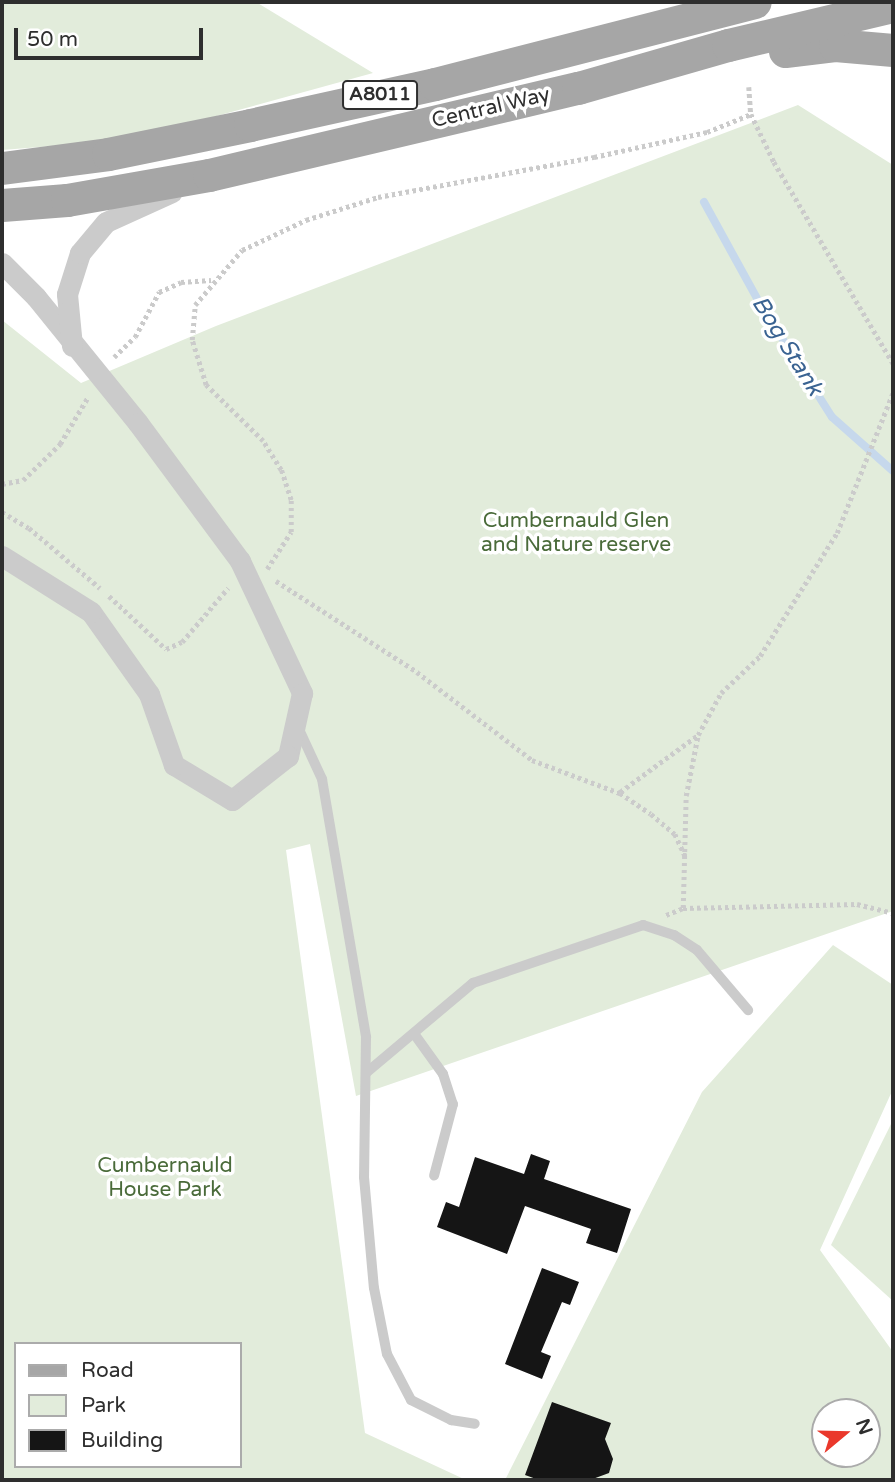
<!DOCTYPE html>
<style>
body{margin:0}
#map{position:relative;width:895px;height:1482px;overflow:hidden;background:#fff;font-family:"Varela Round",sans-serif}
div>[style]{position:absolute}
.green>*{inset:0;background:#e2ecdb}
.stream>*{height:8px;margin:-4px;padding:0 4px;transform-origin:4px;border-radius:4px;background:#c6d8ec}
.building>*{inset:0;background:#151515}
.path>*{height:4.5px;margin-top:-2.25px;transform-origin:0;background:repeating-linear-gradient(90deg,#cbcbcb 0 3.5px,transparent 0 7px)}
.service>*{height:10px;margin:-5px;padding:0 5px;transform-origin:5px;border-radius:5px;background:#cbcbcb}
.minor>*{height:21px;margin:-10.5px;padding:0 10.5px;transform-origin:10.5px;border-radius:10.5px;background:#cbcbcb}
.primary>*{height:33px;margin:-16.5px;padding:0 16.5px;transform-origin:16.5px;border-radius:16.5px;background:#a6a6a6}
span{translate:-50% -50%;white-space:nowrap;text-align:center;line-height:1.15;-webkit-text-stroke:7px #fff;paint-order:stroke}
.shield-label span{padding:2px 5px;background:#fff;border:2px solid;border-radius:5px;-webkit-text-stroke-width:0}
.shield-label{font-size:19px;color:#2e2e2e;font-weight:700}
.street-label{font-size:21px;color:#2e2e2e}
.park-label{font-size:21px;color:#4a6b3a}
.water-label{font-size:23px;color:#3a6392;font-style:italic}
.frame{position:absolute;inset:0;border:4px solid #2e2e2e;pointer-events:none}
.legend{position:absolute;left:14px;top:1342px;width:228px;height:126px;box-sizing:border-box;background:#fff;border:2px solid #ababab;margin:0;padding:9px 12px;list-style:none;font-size:21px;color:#2e2e2e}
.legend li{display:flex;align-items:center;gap:14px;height:35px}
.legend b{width:35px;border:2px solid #ababab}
.north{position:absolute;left:811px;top:1398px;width:70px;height:70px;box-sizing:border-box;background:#fff;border:2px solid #ababab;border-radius:50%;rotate:71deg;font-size:19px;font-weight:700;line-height:28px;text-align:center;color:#2e2e2e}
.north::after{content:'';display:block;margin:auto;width:24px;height:32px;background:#ea382b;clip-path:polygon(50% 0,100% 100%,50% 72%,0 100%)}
.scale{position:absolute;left:14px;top:28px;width:189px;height:32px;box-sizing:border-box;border:4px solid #2e2e2e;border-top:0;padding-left:9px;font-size:21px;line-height:24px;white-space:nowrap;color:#2e2e2e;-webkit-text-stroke:5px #fff;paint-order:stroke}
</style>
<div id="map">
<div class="green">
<i style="clip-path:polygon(2px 2px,256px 2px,373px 73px,129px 140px,2px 150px)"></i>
<i style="clip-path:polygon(evenodd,798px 105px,893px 165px,893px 911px,356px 1096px,310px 844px,286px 850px,365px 1433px,466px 1480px,2px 1480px,2px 320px,81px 383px,216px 326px,798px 105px,16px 1344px,240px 1344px,240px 1466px,16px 1466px,16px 1344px)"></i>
<i style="clip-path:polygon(evenodd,833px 945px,893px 985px,893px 1089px,820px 1250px,893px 1352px,893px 1480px,505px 1480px,702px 1092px,833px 945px,825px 1412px,867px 1412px,867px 1454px,825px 1454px,825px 1412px)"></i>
<i style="clip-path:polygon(893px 1120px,893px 1301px,831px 1245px)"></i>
</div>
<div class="stream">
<i style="left:704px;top:202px;width:114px;rotate:61.2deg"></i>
<i style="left:759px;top:302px;width:136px;rotate:57.6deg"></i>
<i style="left:832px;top:417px;width:81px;rotate:41.5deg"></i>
</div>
<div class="building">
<i style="clip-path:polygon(531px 1154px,550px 1161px,544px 1179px,631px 1209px,617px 1253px,586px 1243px,591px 1229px,525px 1206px,507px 1254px,437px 1227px,446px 1202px,459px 1207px,475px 1157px,524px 1174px)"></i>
<i style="clip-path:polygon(542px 1268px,579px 1282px,570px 1305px,562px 1302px,541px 1352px,551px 1356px,542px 1379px,505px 1364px)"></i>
<i style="clip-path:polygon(552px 1402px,611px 1423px,605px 1439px,613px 1459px,609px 1473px,590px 1480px,539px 1480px,525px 1475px)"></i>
</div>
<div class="path">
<i style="left:749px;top:87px;width:27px;rotate:86deg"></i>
<i style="left:751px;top:114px;width:53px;rotate:64.4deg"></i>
<i style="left:774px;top:162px;width:234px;rotate:59.4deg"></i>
<i style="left:114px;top:357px;width:29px;rotate:-44deg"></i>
<i style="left:135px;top:337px;width:51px;rotate:-61.9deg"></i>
<i style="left:159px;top:292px;width:24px;rotate:-24deg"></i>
<i style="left:181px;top:282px;width:30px;rotate:-4deg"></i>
<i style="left:2px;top:484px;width:21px;rotate:-11deg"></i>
<i style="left:23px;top:480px;width:52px;rotate:-44.2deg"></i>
<i style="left:60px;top:444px;width:55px;rotate:-59.2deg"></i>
<i style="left:2px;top:512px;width:31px;rotate:31deg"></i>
<i style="left:29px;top:528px;width:93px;rotate:40.2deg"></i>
<i style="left:267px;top:569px;width:44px;rotate:-57deg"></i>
<i style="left:291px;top:532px;width:32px;rotate:-90deg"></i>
<i style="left:291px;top:500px;width:32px;rotate:-108deg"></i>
<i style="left:281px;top:470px;width:34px;rotate:-122deg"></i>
<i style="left:263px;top:441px;width:80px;rotate:-135.5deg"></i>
<i style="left:206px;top:385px;width:47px;rotate:-107.3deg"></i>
<i style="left:192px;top:340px;width:35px;rotate:-85deg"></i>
<i style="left:195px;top:305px;width:72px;rotate:-49.5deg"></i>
<i style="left:242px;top:250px;width:71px;rotate:-25.1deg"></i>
<i style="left:306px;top:220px;width:76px;rotate:-17.7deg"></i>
<i style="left:378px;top:197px;width:220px;rotate:-10.5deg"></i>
<i style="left:594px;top:157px;width:116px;rotate:-12.5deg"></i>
<i style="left:707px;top:132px;width:48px;rotate:-22.2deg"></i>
<i style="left:276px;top:581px;width:168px;rotate:32.8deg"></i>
<i style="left:417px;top:672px;width:145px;rotate:37.4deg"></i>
<i style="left:532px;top:760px;width:94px;rotate:20.6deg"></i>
<i style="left:620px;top:793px;width:37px;rotate:34deg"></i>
<i style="left:651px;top:814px;width:31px;rotate:40deg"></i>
<i style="left:675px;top:834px;width:26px;rotate:65deg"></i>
<i style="left:109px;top:596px;width:78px;rotate:42.9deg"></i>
<i style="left:166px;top:649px;width:17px;rotate:-24deg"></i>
<i style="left:182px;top:642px;width:71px;rotate:-49.6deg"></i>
<i style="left:620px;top:792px;width:97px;rotate:-36.2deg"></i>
<i style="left:683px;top:908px;width:112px;rotate:-88.5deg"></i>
<i style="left:686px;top:796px;width:62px;rotate:-78.9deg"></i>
<i style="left:698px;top:735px;width:48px;rotate:-61.3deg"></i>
<i style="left:721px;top:693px;width:54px;rotate:-43.5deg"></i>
<i style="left:760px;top:656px;width:145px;rotate:-58deg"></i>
<i style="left:837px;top:533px;width:152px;rotate:-68.3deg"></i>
<i style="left:666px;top:915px;width:18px;rotate:-22deg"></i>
<i style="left:683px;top:908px;width:174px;rotate:-1.3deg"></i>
<i style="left:857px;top:904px;width:37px;rotate:14deg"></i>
</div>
<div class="service">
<i style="left:297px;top:725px;width:60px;rotate:65.2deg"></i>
<i style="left:322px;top:779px;width:262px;rotate:80.3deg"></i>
<i style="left:366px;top:1037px;width:140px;rotate:90.8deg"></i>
<i style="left:364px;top:1177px;width:111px;rotate:84.9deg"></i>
<i style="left:374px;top:1288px;width:67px;rotate:78.9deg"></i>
<i style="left:387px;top:1354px;width:52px;rotate:62.4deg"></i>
<i style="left:411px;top:1400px;width:45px;rotate:26.6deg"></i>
<i style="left:451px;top:1420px;width:24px;rotate:9deg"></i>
<i style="left:415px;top:1035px;width:48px;rotate:54.3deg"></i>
<i style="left:443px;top:1074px;width:32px;rotate:72deg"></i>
<i style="left:453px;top:1104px;width:74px;rotate:104.8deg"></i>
<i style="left:366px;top:1073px;width:140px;rotate:-40.1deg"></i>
<i style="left:473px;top:983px;width:180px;rotate:-18.8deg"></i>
<i style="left:643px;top:925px;width:33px;rotate:18deg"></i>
<i style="left:674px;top:935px;width:27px;rotate:33deg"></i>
<i style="left:697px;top:950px;width:79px;rotate:49.6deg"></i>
</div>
<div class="minor">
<i style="left:2px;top:263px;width:48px;rotate:45deg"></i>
<i style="left:36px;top:297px;width:162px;rotate:51deg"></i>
<i style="left:138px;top:423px;width:172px;rotate:53.5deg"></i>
<i style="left:240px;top:561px;width:146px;rotate:64.8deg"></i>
<i style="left:302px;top:693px;width:65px;rotate:102.5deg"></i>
<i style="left:288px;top:756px;width:71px;rotate:141.8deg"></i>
<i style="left:232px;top:800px;width:68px;rotate:-148.9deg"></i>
<i style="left:174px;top:765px;width:75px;rotate:-109.4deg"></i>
<i style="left:149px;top:694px;width:100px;rotate:-125.3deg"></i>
<i style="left:91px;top:612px;width:105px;rotate:-147.8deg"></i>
<i style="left:72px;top:346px;width:52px;rotate:-95.5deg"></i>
<i style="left:67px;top:294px;width:43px;rotate:-72.4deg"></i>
<i style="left:80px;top:253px;width:40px;rotate:-50deg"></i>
<i style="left:106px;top:222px;width:72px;rotate:-24.4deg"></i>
</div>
<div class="primary">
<i style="left:785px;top:51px;width:50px;rotate:-6.8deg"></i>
<i style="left:835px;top:45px;width:58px;rotate:4.9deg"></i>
<i style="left:2px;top:168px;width:107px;rotate:-7.5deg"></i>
<i style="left:108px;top:154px;width:145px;rotate:-11.5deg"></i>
<i style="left:250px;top:125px;width:189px;rotate:-12.5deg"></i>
<i style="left:435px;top:84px;width:330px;rotate:-14.4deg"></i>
<i style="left:2px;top:205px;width:65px;rotate:-4.4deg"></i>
<i style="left:67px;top:200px;width:144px;rotate:-10deg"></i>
<i style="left:209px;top:175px;width:379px;rotate:-13.3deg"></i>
<i style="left:578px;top:88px;width:156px;rotate:-16deg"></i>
<i style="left:728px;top:45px;width:170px;rotate:-13.3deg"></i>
</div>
<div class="shield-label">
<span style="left:380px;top:95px">A8011</span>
</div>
<div class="street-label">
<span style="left:491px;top:108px;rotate:-13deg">Central Way</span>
</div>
<div class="park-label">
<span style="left:576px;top:533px">Cumbernauld Glen<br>and Nature reserve</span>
<span style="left:165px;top:1178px">Cumbernauld<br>House Park</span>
</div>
<div class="water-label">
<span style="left:787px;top:346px;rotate:58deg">Bog Stank</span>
</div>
<div class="frame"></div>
<ul class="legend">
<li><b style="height:9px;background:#a6a6a6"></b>Road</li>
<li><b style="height:19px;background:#e2ecdb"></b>Park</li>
<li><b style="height:19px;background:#151515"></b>Building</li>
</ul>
<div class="north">N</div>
<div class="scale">50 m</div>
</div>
